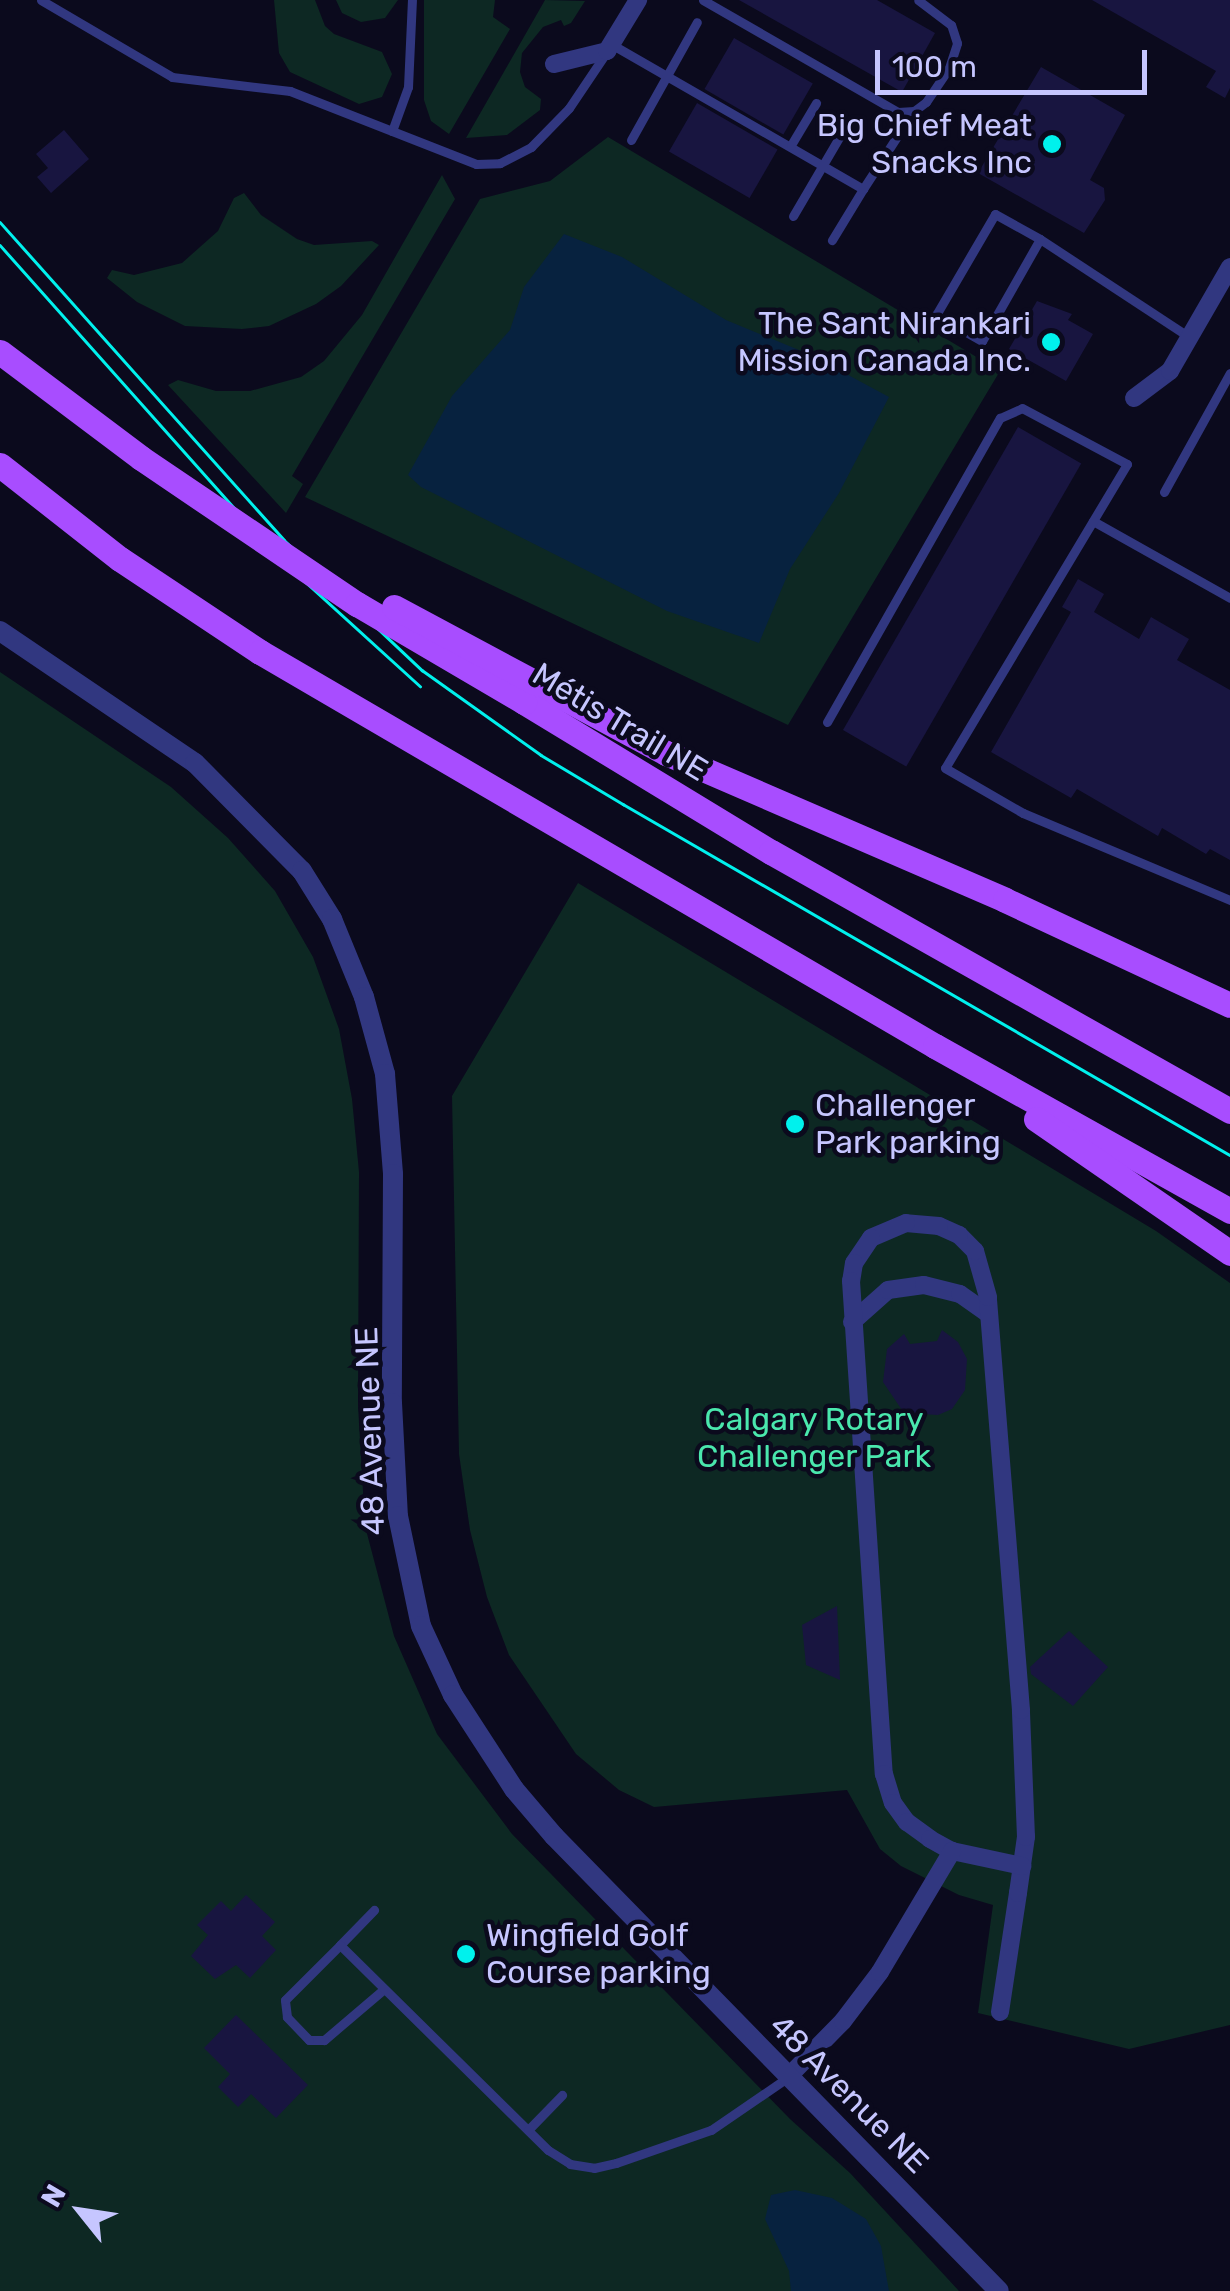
<!DOCTYPE html>
<meta charset="utf-8">
<style>
body{margin:0}
#map{position:relative;width:1230px;height:2291px;overflow:hidden;background:#0b0a1d;font-family:Rubik,sans-serif}
div>[style]{position:absolute}
.green>*{inset:0;background:#0d2823}
.water>*{inset:0;background:#07223f}
.building>*{inset:0;background:#181540;transform-origin:0 0}
.service>*{height:9px;margin:-4.5px;padding:0 4.5px;transform-origin:4.5px;border-radius:4.5px;background:#313780}
.minor>*{height:18px;margin:-9px;padding:0 9px;transform-origin:9px;border-radius:9px;background:#313780}
.tertiary>*{height:20px;margin:-10px;padding:0 10px;transform-origin:10px;border-radius:10px;background:#313780}
.primary>*{height:25px;margin:-12.5px;padding:0 12.5px;transform-origin:12.5px;border-radius:12.5px;background:#a84dff}
.tram>*{height:2.5px;margin:-1.25px;padding:0 1.25px;transform-origin:1.25px;border-radius:1.25px;background:#00f1ed}
.primary-bridge>*{height:25px;margin:-12.5px;padding:0 12.5px;transform-origin:12.5px;border-radius:12.5px;background:#a84dff}
.dots>*{width:28px;height:28px;translate:-50% -50%;box-sizing:border-box;border:5px solid #0b0a1d;border-radius:50%}
span{translate:-50% -50%;white-space:nowrap;text-align:center;line-height:1.15;-webkit-text-stroke:9px #0b0a1d;paint-order:stroke}
.poi-label{font-size:32px;color:#c6c6ff}
.right{translate:-100% -50%;text-align:right}
.left{translate:0 -50%;text-align:left}
.street-label{font-size:32px;color:#c6c6ff}
.park-label{font-size:32px;color:#4ae7ad}
.north{position:absolute;left:30px;top:2161px;width:100px;height:100px;-webkit-text-stroke:8px #0b0a1d;paint-order:stroke;rotate:300deg;font-size:28px;font-weight:700;line-height:40px;text-align:center;color:#c6c6ff}
.north::after{content:'';display:block;margin:auto;width:35px;height:45px;background:#c6c6ff;clip-path:polygon(50% 0,100% 100%,50% 72%,0 100%)}
.scale{position:absolute;left:875px;top:50px;width:272px;height:45px;box-sizing:border-box;border:5px solid #c6c6ff;border-top:0;padding-left:12px;font-size:30px;line-height:35px;white-space:nowrap;color:#c6c6ff;-webkit-text-stroke:8px #0b0a1d;paint-order:stroke}
</style>
<div id="map">
<div class="green">
<i style="clip-path:polygon(274px 0,315px 0,325px 26px,334px 34px,382px 52px,392px 74px,382px 97px,359px 104px,290px 72px,279px 53px)"></i>
<i style="clip-path:polygon(336px 0,398px 0,385px 18px,361px 22px,342px 13px)"></i>
<i style="clip-path:polygon(424px 0,495px 0,493px 17px,510px 29px,449px 134px,431px 121px,424px 100px)"></i>
<i style="clip-path:polygon(545px 0,585px 1px,571px 23px,564px 26px,561px 20px,543px 27px,522px 53px,520px 72px,525px 87px,541px 99px,540px 110px,507px 135px,466px 138px)"></i>
<i style="clip-path:polygon(608px 137px,1000px 371px,788px 725px,305px 497px,480px 199px,550px 181px)"></i>
<i style="clip-path:polygon(442px 175px,455px 199px,292px 476px,303px 484px,286px 513px,168px 385px,178px 380px,216px 391px,250px 391px,301px 377px,324px 361px,362px 315px)"></i>
<i style="clip-path:polygon(244px 193px,261px 215px,297px 239px,314px 245px,372px 241px,379px 245px,341px 286px,316px 304px,269px 326px,242px 329px,185px 326px,137px 302px,107px 278px,112px 270px,134px 275px,182px 263px,218px 231px,234px 198px)"></i>
<i style="clip-path:polygon(0 672px,171px 787px,228px 838px,275px 891px,313px 957px,339px 1029px,352px 1099px,359px 1172px,358px 1405px,365px 1526px,394px 1636px,437px 1734px,512px 1834px,790px 2119px,850px 2173px,959px 2291px,0 2291px)"></i>
<i style="clip-path:polygon(578px 883px,1156px 1231px,1230px 1283px,1230px 2025px,1129px 2049px,978px 2013px,993px 1905px,959px 1895px,901px 1866px,880px 1849px,847px 1790px,654px 1807px,619px 1790px,576px 1754px,509px 1655px,487px 1597px,470px 1530px,459px 1454px,452px 1096px)"></i>
</div>
<div class="water">
<i style="clip-path:polygon(564px 234px,622px 257px,726px 320px,811px 355px,889px 397px,839px 493px,790px 569px,759px 643px,667px 611px,421px 487px,408px 475px,452px 396px,510px 330px,524px 287px)"></i>
<i style="clip-path:polygon(795px 2190px,832px 2198px,866px 2219px,881px 2246px,889px 2291px,791px 2291px,789px 2271px,765px 2219px,771px 2195px)"></i>
</div>
<div class="building">
<i style="clip-path:polygon(739px 0,877px 0,935px 33px,902px 92px)"></i>
<i style="clip-path:polygon(1092px 0,1230px 0,1230px 88px,1225px 98px,1206px 87px,1216px 71px)"></i>
<i style="left:734px;top:38px;width:91px;height:59px;rotate:30deg"></i>
<i style="clip-path:polygon(1041px 67px,1125px 115px,1090px 180px,1104px 188px,1105px 200px,1084px 233px,978px 173px)"></i>
<i style="left:697px;top:103px;width:93px;height:56px;rotate:30deg"></i>
<i style="clip-path:polygon(64px 130px,89px 159px,51px 193px,37px 177px,48px 168px,36px 154px)"></i>
<i style="clip-path:polygon(1037px 301px,1072px 314px,1068px 320px,1093px 334px,1066px 381px,1009px 349px)"></i>
<i style="left:1018px;top:427px;width:73px;height:350px;rotate:30deg"></i>
<i style="clip-path:polygon(1078px 579px,1104px 594px,1094px 612px,1139px 639px,1151px 617px,1189px 639px,1177px 660px,1230px 690px,1230px 860px,1210px 849px,1206px 854px,1162px 828px,1158px 836px,1077px 789px,1071px 798px,991px 752px,1071px 612px,1062px 607px)"></i>
<i style="clip-path:polygon(942px 1330px,958px 1342px,967px 1359px,965px 1390px,952px 1409px,938px 1415px,904px 1413px,883px 1382px,887px 1349px,904px 1334px,910px 1344px,937px 1341px)"></i>
<i style="clip-path:polygon(837px 1606px,840px 1680px,806px 1665px,802px 1625px)"></i>
<i style="clip-path:polygon(1069px 1631px,1108px 1667px,1073px 1706px,1031px 1674px,1030px 1667px)"></i>
<i style="clip-path:polygon(246px 1895px,275px 1922px,262px 1936px,276px 1950px,250px 1978px,236px 1965px,215px 1979px,191px 1956px,208px 1935px,197px 1925px,221px 1901px,231px 1911px)"></i>
<i style="clip-path:polygon(236px 2015px,308px 2085px,276px 2118px,251px 2094px,238px 2107px,218px 2087px,230px 2074px,204px 2048px)"></i>
</div>
<div class="service">
<i style="left:41px;top:0;width:152px;rotate:30.4deg"></i>
<i style="left:172px;top:77px;width:119px;rotate:6.8deg"></i>
<i style="left:290px;top:91px;width:200px;rotate:21.4deg"></i>
<i style="left:476px;top:164px;width:24px;rotate:-2deg"></i>
<i style="left:500px;top:163px;width:35px;rotate:-27deg"></i>
<i style="left:531px;top:147px;width:54px;rotate:-45.7deg"></i>
<i style="left:569px;top:108px;width:66px;rotate:-56.1deg"></i>
<i style="left:703px;top:0;width:225px;rotate:29.9deg"></i>
<i style="left:898px;top:112px;width:16px;rotate:-4deg"></i>
<i style="left:914px;top:111px;width:15px;rotate:-37deg"></i>
<i style="left:926px;top:102px;width:41px;rotate:-55.9deg"></i>
<i style="left:949px;top:68px;width:26px;rotate:-72deg"></i>
<i style="left:957px;top:43px;width:19px;rotate:-108deg"></i>
<i style="left:951px;top:25px;width:41px;rotate:-142.9deg"></i>
<i style="left:611px;top:44px;width:291px;rotate:29.9deg"></i>
<i style="left:863px;top:189px;width:60px;rotate:121.3deg"></i>
<i style="left:392px;top:131px;width:47px;rotate:-70deg"></i>
<i style="left:408px;top:87px;width:87px;rotate:-87.4deg"></i>
<i style="left:631px;top:140px;width:135px;rotate:-60.8deg"></i>
<i style="left:791px;top:145px;width:49px;rotate:-59.2deg"></i>
<i style="left:863px;top:189px;width:61px;rotate:-57.1deg"></i>
<i style="left:793px;top:216px;width:93px;rotate:-59.6deg"></i>
<i style="left:1040px;top:239px;width:117px;rotate:119.6deg"></i>
<i style="left:982px;top:341px;width:53px;rotate:-150.5deg"></i>
<i style="left:936px;top:315px;width:117px;rotate:-59.7deg"></i>
<i style="left:995px;top:214px;width:51px;rotate:29.1deg"></i>
<i style="left:1040px;top:239px;width:178px;rotate:33.3deg"></i>
<i style="left:1164px;top:492px;width:136px;rotate:-61deg"></i>
<i style="left:1093px;top:521px;width:157px;rotate:29.3deg"></i>
<i style="left:827px;top:722px;width:350px;rotate:-60.4deg"></i>
<i style="left:1000px;top:418px;width:24px;rotate:-24deg"></i>
<i style="left:1022px;top:408px;width:119px;rotate:28.1deg"></i>
<i style="left:1127px;top:464px;width:354px;rotate:120.9deg"></i>
<i style="left:945px;top:768px;width:90px;rotate:30deg"></i>
<i style="left:1023px;top:813px;width:225px;rotate:22.8deg"></i>
<i style="left:340px;top:1945px;width:49px;rotate:-45.8deg"></i>
<i style="left:384px;top:1989px;width:79px;rotate:139.6deg"></i>
<i style="left:324px;top:2040px;width:15px;rotate:180deg"></i>
<i style="left:309px;top:2040px;width:32px;rotate:-134deg"></i>
<i style="left:287px;top:2017px;width:17px;rotate:-97deg"></i>
<i style="left:285px;top:2000px;width:78px;rotate:-45deg"></i>
<i style="left:340px;top:1945px;width:292px;rotate:44.6deg"></i>
<i style="left:548px;top:2150px;width:26px;rotate:32deg"></i>
<i style="left:570px;top:2164px;width:24px;rotate:9deg"></i>
<i style="left:594px;top:2168px;width:23px;rotate:-13deg"></i>
<i style="left:616px;top:2163px;width:101px;rotate:-19.2deg"></i>
<i style="left:711px;top:2130px;width:92px;rotate:-34.4deg"></i>
<i style="left:528px;top:2130px;width:49px;rotate:-45.8deg"></i>
</div>
<div class="minor">
<i style="left:554px;top:64px;width:55px;rotate:-13.8deg"></i>
<i style="left:607px;top:51px;width:60px;rotate:-58.7deg"></i>
<i style="left:1134px;top:398px;width:45px;rotate:-36.9deg"></i>
<i style="left:1170px;top:371px;width:120px;rotate:-60deg"></i>
<i style="left:852px;top:1322px;width:48px;rotate:-41.6deg"></i>
<i style="left:888px;top:1290px;width:36px;rotate:-8deg"></i>
<i style="left:924px;top:1285px;width:37px;rotate:14deg"></i>
<i style="left:960px;top:1294px;width:35px;rotate:35deg"></i>
<i style="left:1000px;top:2012px;width:120px;rotate:-81.4deg"></i>
<i style="left:1018px;top:1893px;width:57px;rotate:-81.9deg"></i>
<i style="left:1026px;top:1837px;width:127px;rotate:-92.3deg"></i>
<i style="left:1021px;top:1710px;width:414px;rotate:-94.6deg"></i>
<i style="left:988px;top:1297px;width:48px;rotate:-105.8deg"></i>
<i style="left:975px;top:1251px;width:23px;rotate:-135deg"></i>
<i style="left:959px;top:1235px;width:22px;rotate:-156deg"></i>
<i style="left:939px;top:1226px;width:33px;rotate:-175deg"></i>
<i style="left:906px;top:1223px;width:38px;rotate:157deg"></i>
<i style="left:871px;top:1238px;width:30px;rotate:124deg"></i>
<i style="left:854px;top:1263px;width:18px;rotate:99deg"></i>
<i style="left:851px;top:1281px;width:494px;rotate:86.2deg"></i>
<i style="left:884px;top:1774px;width:30px;rotate:73deg"></i>
<i style="left:893px;top:1803px;width:24px;rotate:54deg"></i>
<i style="left:907px;top:1822px;width:29px;rotate:36deg"></i>
<i style="left:930px;top:1839px;width:25px;rotate:29deg"></i>
<i style="left:952px;top:1851px;width:72px;rotate:12.1deg"></i>
<i style="left:789px;top:2076px;width:77px;rotate:-45.5deg"></i>
<i style="left:843px;top:2021px;width:61px;rotate:-52.9deg"></i>
<i style="left:880px;top:1972px;width:141px;rotate:-59.2deg"></i>
</div>
<div class="tertiary">
<i style="left:0;top:631px;width:235px;rotate:34.1deg"></i>
<i style="left:195px;top:763px;width:152px;rotate:45.3deg"></i>
<i style="left:302px;top:871px;width:57px;rotate:58deg"></i>
<i style="left:332px;top:919px;width:84px;rotate:67.7deg"></i>
<i style="left:364px;top:997px;width:80px;rotate:74.7deg"></i>
<i style="left:385px;top:1074px;width:100px;rotate:85.4deg"></i>
<i style="left:393px;top:1174px;width:229px;rotate:90.3deg"></i>
<i style="left:392px;top:1403px;width:113px;rotate:87deg"></i>
<i style="left:398px;top:1516px;width:112px;rotate:78.2deg"></i>
<i style="left:421px;top:1626px;width:76px;rotate:65.1deg"></i>
<i style="left:453px;top:1695px;width:112px;rotate:57deg"></i>
<i style="left:514px;top:1789px;width:62px;rotate:49.6deg"></i>
<i style="left:554px;top:1836px;width:636px;rotate:45.64deg"></i>
</div>
<div class="primary">
<i style="left:0;top:352px;width:176px;rotate:36.9deg"></i>
<i style="left:0;top:465px;width:152px;rotate:38.1deg"></i>
<i style="left:120px;top:559px;width:168px;rotate:33.6deg"></i>
<i style="left:260px;top:652px;width:782px;rotate:30.27deg"></i>
<i style="left:935px;top:1046px;width:338px;rotate:29.2deg"></i>
<i style="left:536px;top:683px;width:148px;rotate:28.3deg"></i>
<i style="left:666px;top:753px;width:369px;rotate:23.4deg"></i>
<i style="left:1005px;top:900px;width:248px;rotate:25deg"></i>
<i style="left:524px;top:702px;width:289px;rotate:31.3deg"></i>
<i style="left:771px;top:852px;width:527px;rotate:29.43deg"></i>
<i style="left:1036px;top:1119px;width:236px;rotate:34.6deg"></i>
</div>
<div class="tram">
<i style="left:0;top:222px;width:426px;rotate:48.2deg"></i>
<i style="left:284px;top:540px;width:190px;rotate:43.3deg"></i>
<i style="left:422px;top:670px;width:146px;rotate:35.5deg"></i>
<i style="left:541px;top:755px;width:96px;rotate:30.9deg"></i>
<i style="left:623px;top:804px;width:701px;rotate:30.04deg"></i>
<i style="left:0;top:245px;width:415px;rotate:48.3deg"></i>
<i style="left:276px;top:555px;width:195px;rotate:42.3deg"></i>
</div>
<div class="primary-bridge">
<i style="left:141px;top:458px;width:261px;rotate:34.1deg"></i>
<i style="left:357px;top:604px;width:194px;rotate:30.4deg"></i>
<i style="left:394px;top:607px;width:161px;rotate:28.2deg"></i>
</div>
<div class="dots">
<i style="left:1052px;top:144px;background:#00f1ed"></i>
<i style="left:1051px;top:342px;background:#00f1ed"></i>
<i style="left:795px;top:1124px;background:#00f1ed"></i>
<i style="left:466px;top:1954px;background:#00f1ed"></i>
</div>
<div class="poi-label">
<span class="right" style="left:1032px;top:144px">Big Chief Meat<br>Snacks Inc</span>
<span class="right" style="left:1031px;top:342px">The Sant Nirankari<br>Mission Canada Inc.</span>
<span class="left" style="left:815px;top:1124px">Challenger<br>Park parking</span>
<span class="left" style="left:486px;top:1954px">Wingfield Golf<br>Course parking</span>
</div>
<div class="street-label">
<span style="left:620px;top:722px;rotate:31deg">Métis Trail NE</span>
<span style="left:370px;top:1431px;rotate:-92deg">48 Avenue NE</span>
<span style="left:849px;top:2094px;rotate:45deg">48 Avenue NE</span>
</div>
<div class="park-label">
<span style="left:814px;top:1438px">Calgary Rotary<br>Challenger Park</span>
</div>
<div class="north">N</div>
<div class="scale">100 m</div>
</div>
